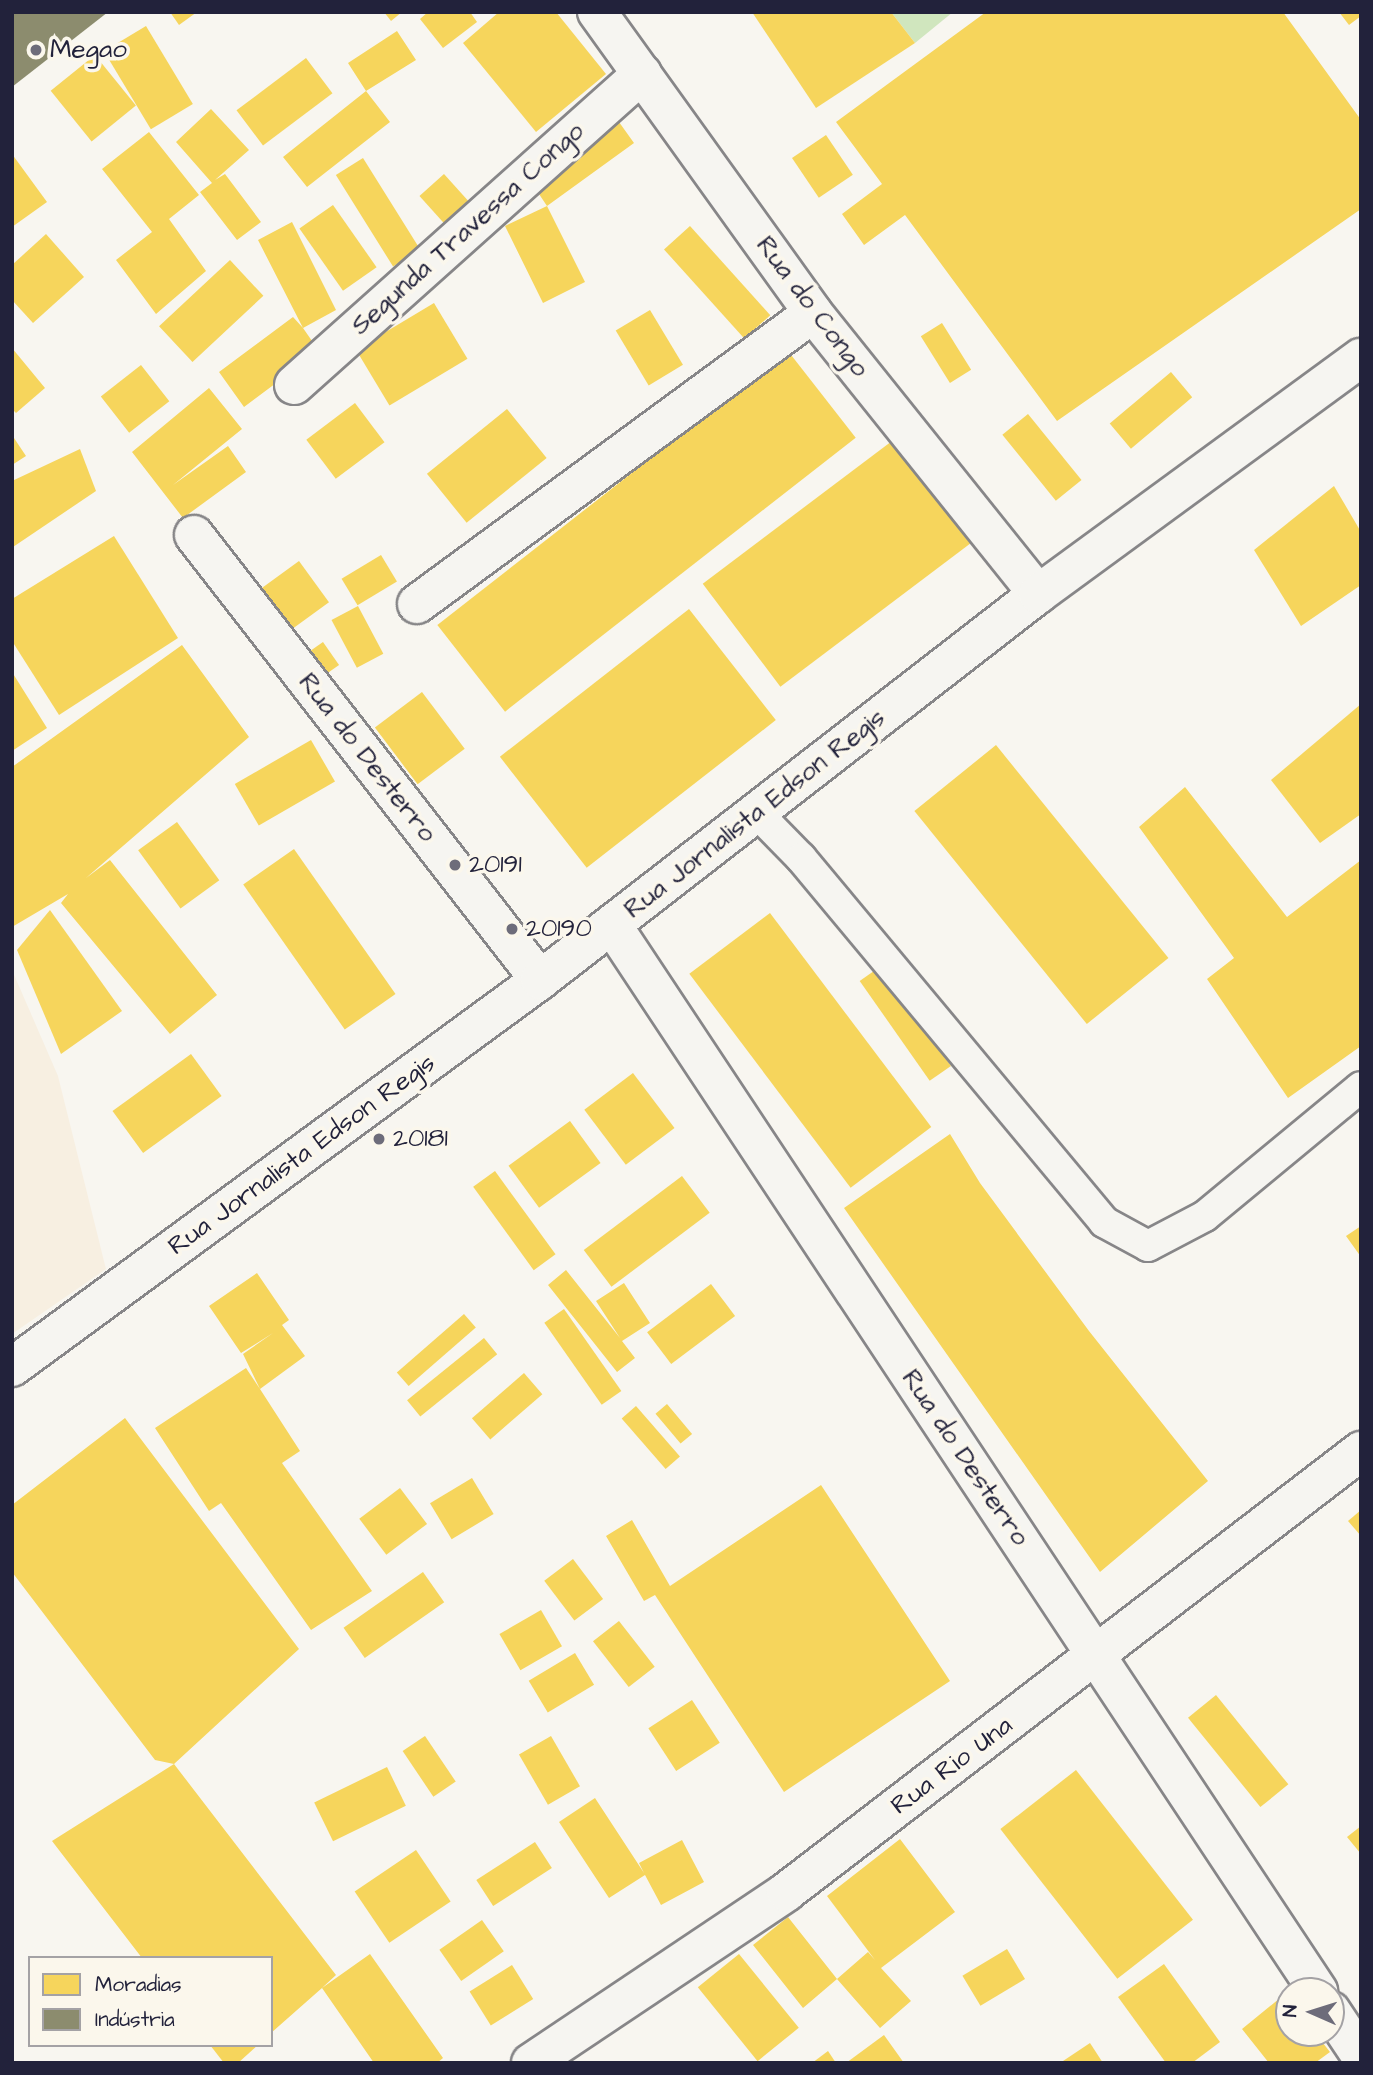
<!DOCTYPE html>
<meta charset="utf-8">
<style>
body{margin:0}
#map{position:relative;width:1373px;height:2075px;overflow:hidden;background:#f8f6f0;font-family:"Architects Daughter",sans-serif}
div>[style]{position:absolute}
.built>*{inset:0;background:#f7efe1}
.green>*{inset:0;background:#d0e6be}
.homes>*{inset:0;background:#f6d55c;transform-origin:0 0}
.industry>*{inset:0;background:#8c8c6e}
.roads{filter:drop-shadow(2px 0 #878688) drop-shadow(-2px 0 #878688) drop-shadow(0 2px #878688) drop-shadow(0 -2px #878688)}
.service>*{height:30px;margin:-15px;padding:0 15px;transform-origin:15px;border-radius:15px;background:#f6f5f1}
.minor>*{height:38px;margin:-19px;padding:0 19px;transform-origin:19px;border-radius:19px;background:#f6f5f1}
.dots>*{width:19px;height:19px;translate:-50% -50%;box-sizing:border-box;border:4px solid #fbf7ec;border-radius:50%}
span{translate:-50% -50%;white-space:nowrap;text-align:center;line-height:1.15;-webkit-text-stroke:7px #fbf7ec;paint-order:stroke}
.poi-label{font-size:26px;color:#22223b}
.left{translate:0 -50%;text-align:left}
.street-label{font-size:26px;color:#22223b}
.frame{position:absolute;inset:0;border:14px solid #22223b;pointer-events:none}
.legend{position:absolute;left:28px;top:1956px;width:245px;height:91px;box-sizing:border-box;background:#fbf7ec;border:2px solid #a4a2a5;margin:0;padding:9px 12px;list-style:none;font-size:21px;color:#22223b}
.legend li{display:flex;align-items:center;gap:14px;height:35px}
.legend b{width:35px;border:2px solid #a4a2a5}
.north{position:absolute;left:1275px;top:1977px;width:70px;height:70px;box-sizing:border-box;background:#fbf7ec;border:2px solid #a4a2a5;border-radius:50%;rotate:273deg;font-size:19px;font-weight:700;line-height:28px;text-align:center;color:#22223b}
.north::after{content:'';display:block;margin:auto;width:24px;height:32px;background:#6d6c7a;clip-path:polygon(50% 0,100% 100%,50% 72%,0 100%)}
</style>
<div id="map">
<div class="built">
<i style="clip-path:polygon(12px 970px,58px 1076px,106px 1269px,12px 1334px)"></i>
</div>
<div class="green">
<i style="clip-path:polygon(891px 12px,953px 12px,915px 43px)"></i>
</div>
<div class="homes">
<i style="clip-path:polygon(170px 12px,197px 12px,179px 25px)"></i>
<i style="clip-path:polygon(384px 12px,402px 12px,391px 21px)"></i>
<i style="clip-path:polygon(428px 12px,470px 12px,477px 22px,443px 48px,420px 19px)"></i>
<i style="clip-path:polygon(499px 12px,556px 12px,606px 74px,536px 132px,463px 43px)"></i>
<i style="clip-path:polygon(752px 12px,891px 12px,915px 43px,816px 108px)"></i>
<i style="clip-path:polygon(986px 12px,1283px 12px,1361px 120px,1361px 209px,1057px 421px,905px 215px,864px 245px,842px 214px,882px 184px,836px 122px)"></i>
<i style="clip-path:polygon(1339px 12px,1361px 12px,1361px 16px,1349px 25px)"></i>
<i style="left:146px;top:26px;width:91px;height:49px;rotate:59deg"></i>
<i style="clip-path:polygon(397px 31px,416px 60px,366px 91px,390px 122px,307px 187px,283px 157px,366px 91px,348px 63px)"></i>
<i style="left:95px;top:55px;width:65px;height:57px;rotate:51deg"></i>
<i style="left:306px;top:58px;width:44px;height:87px;rotate:53deg"></i>
<i style="clip-path:polygon(211px 109px,249px 150px,215px 180px,225px 174px,261px 222px,237px 240px,200px 192px,212px 183px,176px 142px)"></i>
<i style="clip-path:polygon(619px 122px,634px 143px,547px 206px,585px 282px,543px 303px,505px 226px,547px 206px,533px 185px)"></i>
<i style="clip-path:polygon(149px 132px,199px 195px,169px 219px,206px 271px,156px 314px,116px 260px,152px 232px,102px 169px)"></i>
<i style="left:826px;top:135px;width:48px;height:41px;rotate:56deg"></i>
<i style="clip-path:polygon(12px 154px,47px 202px,12px 227px)"></i>
<i style="left:363px;top:158px;width:108px;height:32px;rotate:58deg"></i>
<i style="left:444px;top:174px;width:36px;height:33px;rotate:48deg"></i>
<i style="left:333px;top:205px;width:76px;height:41px;rotate:55deg"></i>
<i style="clip-path:polygon(292px 222px,336px 310px,303px 328px,319px 351px,244px 407px,219px 372px,293px 317px,303px 328px,258px 240px)"></i>
<i style="left:690px;top:226px;width:120px;height:35px;rotate:48deg"></i>
<i style="clip-path:polygon(46px 234px,84px 277px,33px 323px,12px 300px,12px 265px)"></i>
<i style="left:230px;top:260px;width:49px;height:97px;rotate:47deg"></i>
<i style="left:434px;top:303px;width:65px;height:91px;rotate:59deg"></i>
<i style="left:650px;top:310px;width:64px;height:40px;rotate:59deg"></i>
<i style="left:942px;top:323px;width:55px;height:25px;rotate:58deg"></i>
<i style="clip-path:polygon(12px 348px,45px 388px,16px 413px,12px 409px)"></i>
<i style="left:788px;top:351px;width:110px;height:445px;rotate:52deg"></i>
<i style="left:141px;top:365px;width:46px;height:51px;rotate:52deg"></i>
<i style="left:1171px;top:372px;width:33px;height:80px;rotate:50deg"></i>
<i style="clip-path:polygon(209px 388px,242px 429px,173px 485px,228px 446px,246px 472px,183px 518px,132px 452px)"></i>
<i style="left:355px;top:403px;width:49px;height:61px;rotate:53deg"></i>
<i style="left:507px;top:409px;width:63px;height:103px;rotate:51deg"></i>
<i style="left:1028px;top:414px;width:85px;height:33px;rotate:51deg"></i>
<i style="clip-path:polygon(12px 435px,26px 456px,12px 465px)"></i>
<i style="left:896px;top:438px;width:129px;height:242px;rotate:53deg"></i>
<i style="clip-path:polygon(80px 449px,96px 491px,13px 547px,12px 481px)"></i>
<i style="clip-path:polygon(1334px 486px,1361px 532px,1361px 585px,1301px 626px,1254px 550px)"></i>
<i style="clip-path:polygon(114px 536px,178px 638px,59px 715px,12px 641px,12px 599px)"></i>
<i style="left:381px;top:555px;width:31px;height:46px;rotate:59deg"></i>
<i style="left:299px;top:561px;width:51px;height:54px;rotate:54deg"></i>
<i style="left:358px;top:606px;width:54px;height:30px;rotate:62deg"></i>
<i style="left:689px;top:609px;width:141px;height:240px;rotate:52deg"></i>
<i style="left:323px;top:642px;width:28px;height:24px;rotate:55deg"></i>
<i style="clip-path:polygon(182px 645px,249px 737px,86px 878px,110px 860px,217px 995px,170px 1034px,61px 903px,68px 894px,12px 927px,12px 767px)"></i>
<i style="clip-path:polygon(12px 672px,47px 728px,12px 751px)"></i>
<i style="left:422px;top:692px;width:71px;height:59px;rotate:53deg"></i>
<i style="clip-path:polygon(1361px 704px,1361px 814px,1320px 843px,1271px 780px)"></i>
<i style="left:311px;top:740px;width:48px;height:88px;rotate:60deg"></i>
<i style="left:996px;top:745px;width:274px;height:105px;rotate:51deg"></i>
<i style="clip-path:polygon(1185px 787px,1287px 917px,1361px 860px,1361px 1046px,1288px 1098px,1207px 979px,1234px 958px,1139px 827px)"></i>
<i style="left:177px;top:822px;width:72px;height:48px;rotate:54deg"></i>
<i style="left:294px;top:849px;width:177px;height:62px;rotate:55deg"></i>
<i style="clip-path:polygon(50px 910px,122px 1011px,61px 1054px,17px 950px)"></i>
<i style="left:770px;top:913px;width:268px;height:101px;rotate:53deg"></i>
<i style="left:881px;top:966px;width:122px;height:26px;rotate:55deg"></i>
<i style="left:191px;top:1054px;width:52px;height:97px;rotate:54deg"></i>
<i style="left:633px;top:1073px;width:69px;height:61px;rotate:53deg"></i>
<i style="left:570px;top:1121px;width:52px;height:76px;rotate:54deg"></i>
<i style="clip-path:polygon(950px 1134px,980px 1183px,1089px 1331px,1208px 1481px,1100px 1572px,844px 1208px)"></i>
<i style="left:495px;top:1171px;width:103px;height:27px;rotate:54deg"></i>
<i style="left:682px;top:1176px;width:46px;height:123px;rotate:53deg"></i>
<i style="clip-path:polygon(1361px 1226px,1361px 1257px,1346px 1236px)"></i>
<i style="clip-path:polygon(566px 1270px,620px 1338px,596px 1301px,624px 1283px,650px 1323px,622px 1341px,635px 1358px,617px 1372px,548px 1285px)"></i>
<i style="clip-path:polygon(257px 1273px,289px 1320px,282px 1325px,305px 1356px,260px 1389px,300px 1451px,282px 1463px,372px 1591px,311px 1630px,221px 1503px,209px 1511px,155px 1428px,246px 1368px,260px 1389px,243px 1354px,273px 1333px,241px 1353px,209px 1306px)"></i>
<i style="left:711px;top:1284px;width:40px;height:80px;rotate:53deg"></i>
<i style="left:564px;top:1309px;width:100px;height:24px;rotate:55deg"></i>
<i style="left:464px;top:1314px;width:18px;height:89px;rotate:49deg"></i>
<i style="left:484px;top:1338px;width:21px;height:99px;rotate:51deg"></i>
<i style="left:524px;top:1373px;width:28px;height:69px;rotate:49deg"></i>
<i style="left:667px;top:1404px;width:39px;height:15px;rotate:50deg"></i>
<i style="left:636px;top:1406px;width:67px;height:19px;rotate:49deg"></i>
<i style="clip-path:polygon(125px 1418px,299px 1649px,174px 1764px,336px 1975px,322px 1988px,370px 1954px,443px 2058px,437px 2063px,374px 2063px,322px 1988px,271px 2033px,271px 1958px,142px 1958px,52px 1841px,174px 1764px,155px 1760px,12px 1572px,12px 1505px)"></i>
<i style="left:472px;top:1478px;width:42px;height:49px;rotate:59deg"></i>
<i style="clip-path:polygon(821px 1485px,950px 1681px,784px 1792px,655px 1595px,644px 1601px,606px 1536px,632px 1520px,670px 1586px)"></i>
<i style="left:400px;top:1488px;width:45px;height:51px;rotate:53deg"></i>
<i style="clip-path:polygon(1361px 1510px,1361px 1536px,1348px 1521px)"></i>
<i style="left:573px;top:1559px;width:50px;height:36px;rotate:53deg"></i>
<i style="left:423px;top:1572px;width:37px;height:97px;rotate:55deg"></i>
<i style="left:541px;top:1610px;width:42px;height:48px;rotate:60deg"></i>
<i style="left:619px;top:1621px;width:58px;height:33px;rotate:52deg"></i>
<i style="left:575px;top:1653px;width:37px;height:54px;rotate:59deg"></i>
<i style="left:1216px;top:1695px;width:115px;height:36px;rotate:51deg"></i>
<i style="left:692px;top:1700px;width:51px;height:52px;rotate:57deg"></i>
<i style="left:425px;top:1736px;width:55px;height:27px;rotate:56deg"></i>
<i style="left:551px;top:1736px;width:58px;height:37px;rotate:60deg"></i>
<i style="left:387px;top:1767px;width:43px;height:81px;rotate:64deg"></i>
<i style="left:1076px;top:1770px;width:190px;height:96px;rotate:52deg"></i>
<i style="clip-path:polygon(595px 1798px,644px 1873px,639px 1863px,682px 1840px,704px 1882px,661px 1905px,645px 1875px,609px 1898px,559px 1822px)"></i>
<i style="clip-path:polygon(1361px 1826px,1361px 1854px,1347px 1837px)"></i>
<i style="clip-path:polygon(900px 1839px,955px 1912px,881px 1968px,911px 2001px,880px 2028px,837px 1979px,803px 2008px,753px 1945px,788px 1917px,837px 1979px,868px 1952px,875px 1960px,827px 1896px)"></i>
<i style="left:535px;top:1842px;width:31px;height:70px;rotate:57deg"></i>
<i style="left:416px;top:1850px;width:62px;height:74px;rotate:56deg"></i>
<i style="left:482px;top:1920px;width:38px;height:52px;rotate:55deg"></i>
<i style="left:1007px;top:1949px;width:35px;height:52px;rotate:59deg"></i>
<i style="left:739px;top:1954px;width:95px;height:53px;rotate:51deg"></i>
<i style="clip-path:polygon(1164px 1964px,1220px 2042px,1192px 2063px,1166px 2063px,1118px 1997px)"></i>
<i style="left:512px;top:1965px;width:40px;height:50px;rotate:58deg"></i>
<i style="clip-path:polygon(1285px 1994px,1289px 2033px,1315px 2033px,1330px 2052px,1315px 2063px,1269px 2063px,1242px 2029px)"></i>
<i style="clip-path:polygon(884px 2035px,904px 2063px,846px 2063px)"></i>
<i style="clip-path:polygon(1090px 2043px,1103px 2063px,1060px 2063px)"></i>
<i style="clip-path:polygon(210px 2045px,258px 2045px,238px 2063px,224px 2063px)"></i>
<i style="clip-path:polygon(828px 2051px,836px 2063px,812px 2063px)"></i>
</div>
<div class="industry">
<i style="clip-path:polygon(12px 12px,108px 12px,12px 87px)"></i>
</div>
<div class="roads">
<div class="service">
<i style="left:756px;top:812px;width:64px;rotate:45.6deg"></i>
<i style="left:801px;top:858px;width:474px;rotate:50.2deg"></i>
<i style="left:1104px;top:1222px;width:50px;rotate:28.6deg"></i>
<i style="left:1148px;top:1246px;width:64px;rotate:-27.8deg"></i>
<i style="left:1205px;top:1216px;width:202px;rotate:-39.6deg"></i>
</div>
<div class="minor">
<i style="left:597px;top:12px;width:370px;rotate:54.3deg"></i>
<i style="left:813px;top:313px;width:360px;rotate:51.3deg"></i>
<i style="left:294px;top:385px;width:467px;rotate:-41.8deg"></i>
<i style="left:194px;top:535px;width:564px;rotate:52.13deg"></i>
<i style="left:417px;top:604px;width:491px;rotate:-36.3deg"></i>
<i style="left:612px;top:925px;width:1279px;rotate:56.48deg"></i>
<i style="left:12px;top:1367px;width:655px;rotate:-36.24deg"></i>
<i style="left:540px;top:980px;width:630px;rotate:-37.78deg"></i>
<i style="left:1038px;top:594px;width:400px;rotate:-36.2deg"></i>
<i style="left:1331px;top:2011px;width:54px;rotate:56.3deg"></i>
<i style="left:531px;top:2063px;width:307px;rotate:-33.8deg"></i>
<i style="left:786px;top:1892px;width:725px;rotate:-37.49deg"></i>
</div>
</div>
<div class="dots">
<i style="left:36px;top:50px;background:#6d6c7a"></i>
<i style="left:455px;top:865px;background:#6d6c7a"></i>
<i style="left:512px;top:929px;background:#6d6c7a"></i>
<i style="left:379px;top:1139px;background:#6d6c7a"></i>
</div>
<div class="poi-label">
<span class="left" style="left:50px;top:50px">Megao</span>
<span class="left" style="left:469px;top:865px">20191</span>
<span class="left" style="left:526px;top:929px">20190</span>
<span class="left" style="left:393px;top:1139px">20181</span>
</div>
<div class="street-label">
<span style="left:468px;top:229px;rotate:-42deg">Segunda Travessa Congo</span>
<span style="left:812px;top:307px;rotate:53deg">Rua do Congo</span>
<span style="left:367px;top:758px;rotate:52deg">Rua do Desterro</span>
<span style="left:755px;top:814px;rotate:-38deg">Rua Jornalista Edson Regis</span>
<span style="left:302px;top:1155px;rotate:-36deg">Rua Jornalista Edson Regis</span>
<span style="left:965px;top:1458px;rotate:56deg">Rua do Desterro</span>
<span style="left:952px;top:1766px;rotate:-37deg">Rua Rio Una</span>
</div>
<div class="frame"></div>
<ul class="legend">
<li><b style="height:19px;background:#f6d55c"></b>Moradias</li>
<li><b style="height:19px;background:#8c8c6e"></b>Indústria</li>
</ul>
<div class="north">N</div>
</div>
